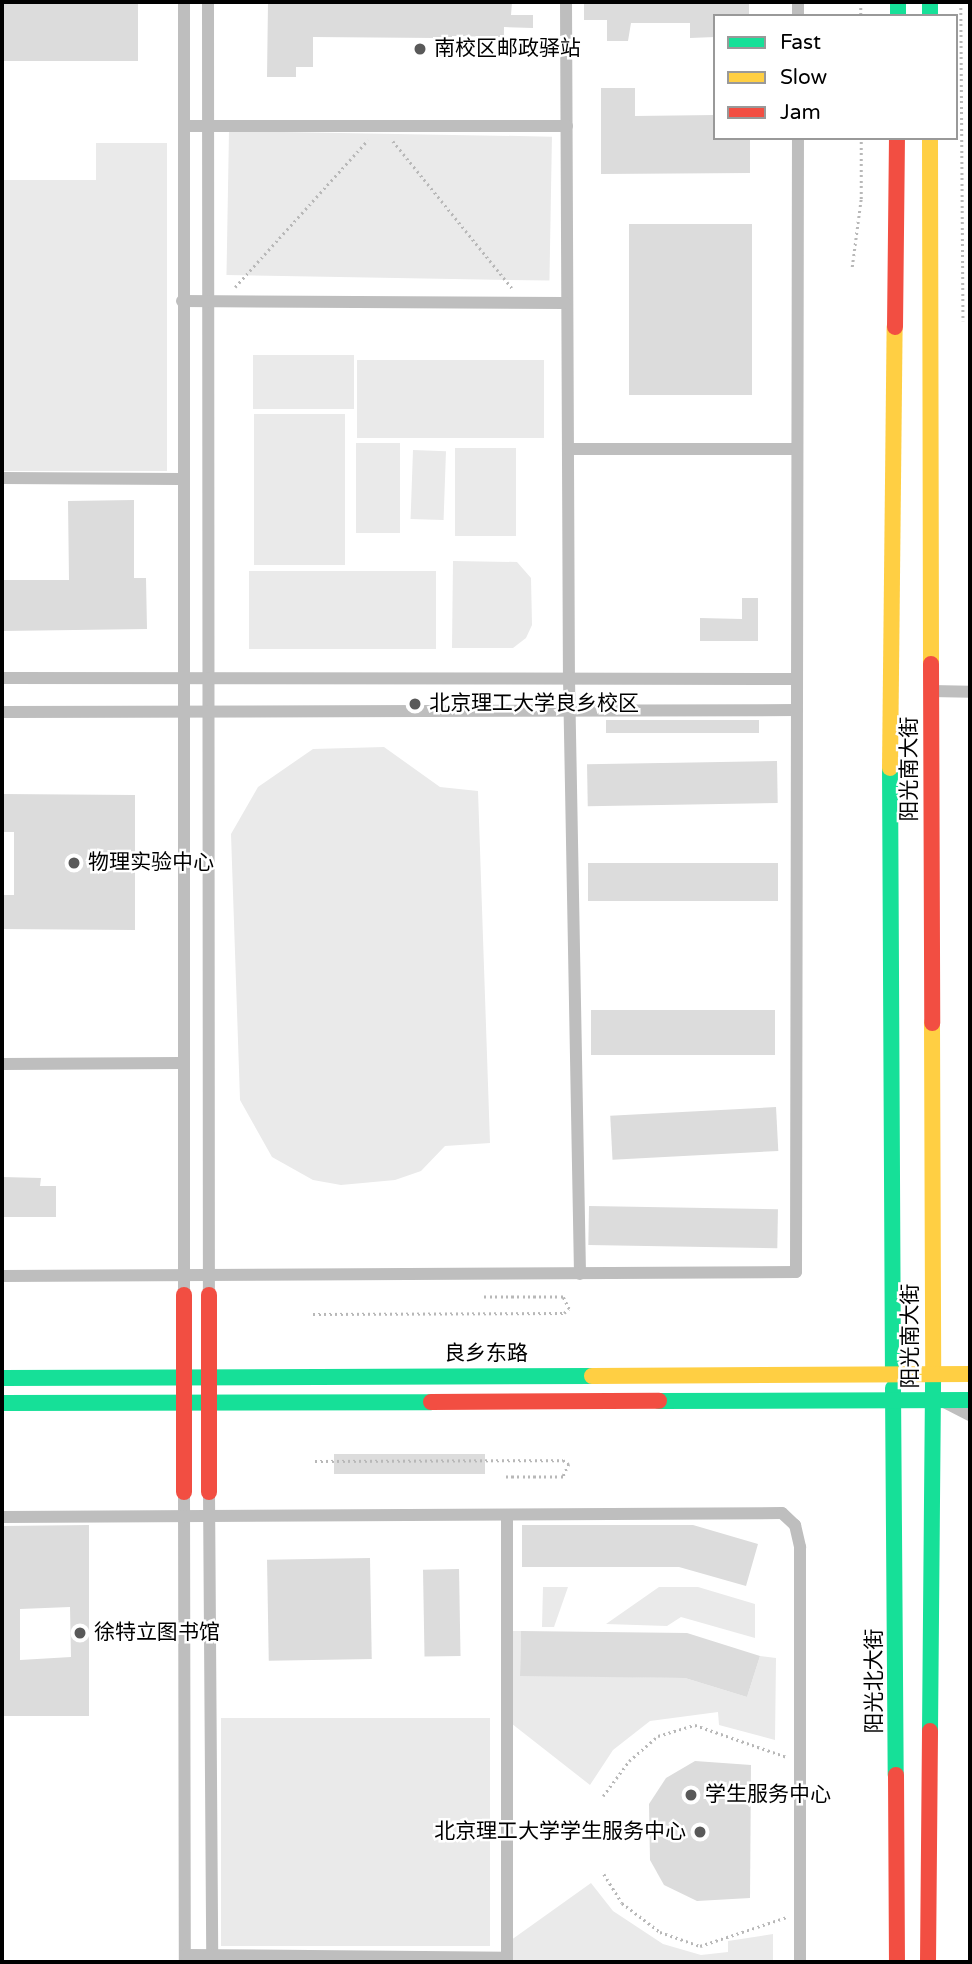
<!DOCTYPE html>
<meta charset="utf-8">
<style>
body{margin:0}
#map{position:relative;width:972px;height:1964px;overflow:hidden;background:#fff;font-family:"Varela Round","Noto Sans SC",sans-serif}
div>[style]{position:absolute}
.green>*{inset:0;background:#eaeaea;transform-origin:0 0}
.building>*{inset:0;background:#dcdcdc;transform-origin:0 0}
.path>*{height:2.5px;margin-top:-1.25px;transform-origin:0;background:repeating-linear-gradient(90deg,#b8b8b8 0 2px,transparent 0 5.5px)}
.street>*{height:12px;margin:-6px;padding:0 6px;transform-origin:6px;border-radius:6px;background:#bebebe}
.fast>*{height:16px;margin:-8px;padding:0 8px;transform-origin:8px;border-radius:8px;background:#16e098}
.slow>*{height:16px;margin:-8px;padding:0 8px;transform-origin:8px;border-radius:8px;background:#ffcf43}
.jam>*{height:16px;margin:-8px;padding:0 8px;transform-origin:8px;border-radius:8px;background:#f24e42}
.dots>*{width:19px;height:19px;translate:-50% -50%;box-sizing:border-box;border:4px solid #fff;border-radius:50%}
span{translate:-50% -50%;white-space:nowrap;text-align:center;line-height:1.15;-webkit-text-stroke:5px #fff;paint-order:stroke}
.poi-label{font-size:21px;color:#000}
.left{translate:0 -50%;text-align:left}
.right{translate:-100% -50%;text-align:right}
.street-label{font-size:21px;color:#000}
.frame{position:absolute;inset:0;border:4px solid #000;pointer-events:none}
.legend{position:absolute;left:713px;top:14px;width:245px;height:126px;box-sizing:border-box;background:#fff;border:2px solid #999;margin:0;padding:9px 12px;list-style:none;font-size:21px;color:#000}
.legend li{display:flex;align-items:center;gap:14px;height:35px}
.legend b{width:35px;border:2px solid #999}
</style>
<div id="map">
<div class="green">
<i style="left:229px;top:131px;width:323px;height:144px;rotate:1deg"></i>
<i style="clip-path:polygon(96px 143px,167px 143px,167px 471px,2px 471px,2px 180px,96px 180px)"></i>
<i style="left:253px;top:355px;width:101px;height:54px"></i>
<i style="left:357px;top:360px;width:187px;height:78px"></i>
<i style="left:254px;top:414px;width:91px;height:151px"></i>
<i style="left:356px;top:443px;width:44px;height:90px"></i>
<i style="left:455px;top:448px;width:61px;height:88px"></i>
<i style="left:413px;top:450px;width:33px;height:69px;rotate:2deg"></i>
<i style="clip-path:polygon(453px 561px,517px 562px,531px 578px,532px 625px,526px 638px,513px 648px,452px 648px)"></i>
<i style="left:249px;top:571px;width:187px;height:78px"></i>
<i style="clip-path:polygon(384px 747px,440px 787px,478px 791px,490px 1143px,445px 1146px,421px 1171px,395px 1180px,341px 1185px,313px 1180px,272px 1157px,240px 1100px,231px 834px,258px 787px,313px 749px)"></i>
<i style="clip-path:polygon(543px 1587px,568px 1587px,554px 1627px,542px 1627px)"></i>
<i style="clip-path:polygon(659px 1587px,698px 1587px,755px 1604px,755px 1638px,681px 1617px,667px 1626px,606px 1624px)"></i>
<i style="clip-path:polygon(507px 1631px,521px 1631px,520px 1675px,685px 1678px,747px 1697px,760px 1656px,776px 1658px,775px 1740px,719px 1725px,718px 1712px,650px 1721px,613px 1750px,590px 1785px,507px 1720px)"></i>
<i style="left:490px;top:1718px;width:228px;height:269px;rotate:90deg"></i>
<i style="clip-path:polygon(591px 1883px,613px 1911px,663px 1944px,701px 1955px,728px 1952px,728px 1941px,773px 1934px,773px 1962px,507px 1962px,507px 1943px)"></i>
</div>
<div class="building">
<i style="left:2px;top:2px;width:136px;height:59px"></i>
<i style="clip-path:polygon(268px 2px,512px 2px,511px 15px,533px 15px,533px 28px,504px 27px,504px 37px,452px 36px,452px 56px,436px 56px,436px 38px,313px 37px,313px 67px,296px 67px,296px 77px,267px 77px)"></i>
<i style="clip-path:polygon(584px 2px,749px 2px,749px 16px,715px 16px,715px 37px,690px 38px,690px 23px,631px 23px,628px 41px,607px 41px,607px 20px,584px 20px)"></i>
<i style="clip-path:polygon(601px 88px,635px 88px,635px 116px,715px 115px,715px 138px,750px 138px,750px 173px,601px 174px)"></i>
<i style="left:629px;top:224px;width:123px;height:171px"></i>
<i style="clip-path:polygon(134px 500px,134px 578px,146px 578px,147px 629px,2px 631px,2px 580px,69px 580px,68px 501px)"></i>
<i style="clip-path:polygon(742px 598px,758px 598px,758px 641px,700px 641px,700px 618px,742px 619px)"></i>
<i style="left:606px;top:720px;width:153px;height:13px"></i>
<i style="left:777px;top:761px;width:42px;height:190px;rotate:89deg"></i>
<i style="clip-path:polygon(2px 794px,135px 795px,135px 930px,2px 929px,2px 895px,14px 895px,14px 832px,2px 832px)"></i>
<i style="left:588px;top:863px;width:190px;height:38px"></i>
<i style="left:775px;top:1010px;width:45px;height:184px;rotate:90deg"></i>
<i style="left:776px;top:1107px;width:44px;height:166px;rotate:87deg"></i>
<i style="clip-path:polygon(2px 1177px,41px 1178px,40px 1186px,56px 1186px,56px 1217px,2px 1217px)"></i>
<i style="left:589px;top:1206px;width:189px;height:39px;rotate:1deg"></i>
<i style="left:334px;top:1454px;width:151px;height:20px"></i>
<i style="clip-path:polygon(evenodd,89px 1525px,89px 1716px,2px 1716px,2px 1526px,89px 1525px,70px 1607px,71px 1657px,20px 1660px,20px 1609px,70px 1607px)"></i>
<i style="clip-path:polygon(522px 1525px,693px 1525px,758px 1544px,746px 1586px,679px 1567px,522px 1567px)"></i>
<i style="left:370px;top:1558px;width:101px;height:103px;rotate:89deg"></i>
<i style="left:459px;top:1569px;width:87px;height:36px;rotate:89deg"></i>
<i style="clip-path:polygon(521px 1631px,687px 1633px,760px 1656px,747px 1697px,685px 1678px,520px 1676px)"></i>
<i style="clip-path:polygon(695px 1761px,751px 1765px,750px 1898px,697px 1901px,664px 1885px,650px 1860px,649px 1804px,666px 1778px)"></i>
</div>
<div class="path">
<i style="left:861px;top:2px;width:14px;rotate:90deg"></i>
<i style="left:961px;top:2px;width:319px;rotate:89.6deg"></i>
<i style="left:393px;top:141px;width:189px;rotate:51deg"></i>
<i style="left:852px;top:267px;width:69px;rotate:-82.5deg"></i>
<i style="left:861px;top:199px;width:61px;rotate:-90deg"></i>
<i style="left:235px;top:287px;width:198px;rotate:-47.9deg"></i>
<i style="left:313px;top:1314px;width:251px;rotate:-0.2deg"></i>
<i style="left:564px;top:1313px;width:6px;rotate:-39deg"></i>
<i style="left:569px;top:1309px;width:13px;rotate:-117deg"></i>
<i style="left:563px;top:1297px;width:80px;rotate:180deg"></i>
<i style="left:315px;top:1461px;width:248px;rotate:-0.2deg"></i>
<i style="left:563px;top:1460px;width:7px;rotate:34deg"></i>
<i style="left:569px;top:1464px;width:14px;rotate:115deg"></i>
<i style="left:563px;top:1477px;width:60px;rotate:180deg"></i>
<i style="left:603px;top:1796px;width:44px;rotate:-53.4deg"></i>
<i style="left:629px;top:1761px;width:38px;rotate:-41deg"></i>
<i style="left:658px;top:1736px;width:39px;rotate:-17deg"></i>
<i style="left:695px;top:1725px;width:97px;rotate:19.2deg"></i>
<i style="left:604px;top:1874px;width:34px;rotate:58deg"></i>
<i style="left:622px;top:1903px;width:48px;rotate:37.3deg"></i>
<i style="left:660px;top:1932px;width:42px;rotate:19.3deg"></i>
<i style="left:700px;top:1946px;width:92px;rotate:-18.4deg"></i>
</div>
<div class="street">
<i style="left:208px;top:2px;width:1293px;rotate:89.96deg"></i>
<i style="left:566px;top:2px;width:677px;rotate:89.75deg"></i>
<i style="left:569px;top:679px;width:595px;rotate:88.94deg"></i>
<i style="left:798px;top:16px;width:14px;rotate:-90deg"></i>
<i style="left:184px;top:126px;width:383px"></i>
<i style="left:182px;top:301px;width:383px;rotate:0.3deg"></i>
<i style="left:568px;top:449px;width:229px"></i>
<i style="left:2px;top:478px;width:179px;rotate:0.3deg"></i>
<i style="left:2px;top:678px;width:795px;rotate:0.07deg"></i>
<i style="left:931px;top:691px;width:39px;rotate:1deg"></i>
<i style="left:2px;top:712px;width:795px;rotate:-0.14deg"></i>
<i style="left:2px;top:1064px;width:179px;rotate:-0.3deg"></i>
<i style="left:2px;top:1276px;width:794px;rotate:-0.29deg"></i>
<i style="left:796px;top:1272px;width:1134px;rotate:-89.9deg"></i>
<i style="left:184px;top:1295px;width:1293px;rotate:-90deg"></i>
<i style="left:944px;top:1402px;width:29px;rotate:27deg"></i>
<i style="left:184px;top:1492px;width:470px;rotate:89.9deg"></i>
<i style="left:209px;top:1492px;width:470px;rotate:89.6deg"></i>
<i style="left:507px;top:1516px;width:446px;rotate:90deg"></i>
<i style="left:2px;top:1517px;width:780px;rotate:-0.29deg"></i>
<i style="left:782px;top:1513px;width:18px;rotate:43deg"></i>
<i style="left:795px;top:1525px;width:23px;rotate:77deg"></i>
<i style="left:800px;top:1547px;width:415px;rotate:90deg"></i>
<i style="left:185px;top:1955px;width:322px;rotate:0.5deg"></i>
</div>
<div class="fast">
<i style="left:898px;top:2px;width:14px;rotate:90deg"></i>
<i style="left:930px;top:2px;width:14px;rotate:90deg"></i>
<i style="left:890px;top:768px;width:606px;rotate:89.72deg"></i>
<i style="left:2px;top:1378px;width:590px;rotate:-0.19deg"></i>
<i style="left:893px;top:1388px;width:387px;rotate:89.6deg"></i>
<i style="left:659px;top:1401px;width:311px;rotate:-0.2deg"></i>
<i style="left:2px;top:1403px;width:429px;rotate:-0.1deg"></i>
<i style="left:930px;top:1731px;width:358px;rotate:-89.5deg"></i>
</div>
<div class="slow">
<i style="left:930px;top:138px;width:526px;rotate:89.89deg"></i>
<i style="left:890px;top:768px;width:441px;rotate:-89.4deg"></i>
<i style="left:932px;top:1023px;width:350px;rotate:89.8deg"></i>
<i style="left:592px;top:1376px;width:378px;rotate:-0.3deg"></i>
</div>
<div class="jam">
<i style="left:895px;top:327px;width:189px;rotate:-89.4deg"></i>
<i style="left:931px;top:664px;width:359px;rotate:89.8deg"></i>
<i style="left:184px;top:1295px;width:197px;rotate:90deg"></i>
<i style="left:209px;top:1295px;width:197px;rotate:90deg"></i>
<i style="left:431px;top:1402px;width:228px;rotate:-0.3deg"></i>
<i style="left:896px;top:1775px;width:187px;rotate:89.7deg"></i>
<i style="left:928px;top:1962px;width:231px;rotate:-89.5deg"></i>
</div>
<div class="dots">
<i style="left:420px;top:49px;background:#595959"></i>
<i style="left:415px;top:704px;background:#595959"></i>
<i style="left:74px;top:863px;background:#595959"></i>
<i style="left:80px;top:1633px;background:#595959"></i>
<i style="left:691px;top:1795px;background:#595959"></i>
<i style="left:700px;top:1832px;background:#595959"></i>
</div>
<div class="poi-label">
<span class="left" style="left:434px;top:49px">南校区邮政驿站</span>
<span class="left" style="left:429px;top:704px">北京理工大学良乡校区</span>
<span class="left" style="left:88px;top:863px">物理实验中心</span>
<span class="left" style="left:94px;top:1633px">徐特立图书馆</span>
<span class="left" style="left:705px;top:1795px">学生服务中心</span>
<span class="right" style="left:686px;top:1832px">北京理工大学学生服务中心</span>
</div>
<div class="street-label">
<span style="left:910px;top:769px;rotate:-90deg">阳光南大街</span>
<span style="left:911px;top:1336px;rotate:-90deg">阳光南大街</span>
<span style="left:486px;top:1354px">良乡东路</span>
<span style="left:875px;top:1681px;rotate:-90deg">阳光北大街</span>
</div>
<div class="frame"></div>
<ul class="legend">
<li><b style="height:9px;background:#16e098"></b>Fast</li>
<li><b style="height:9px;background:#ffcf43"></b>Slow</li>
<li><b style="height:9px;background:#f24e42"></b>Jam</li>
</ul>
</div>
